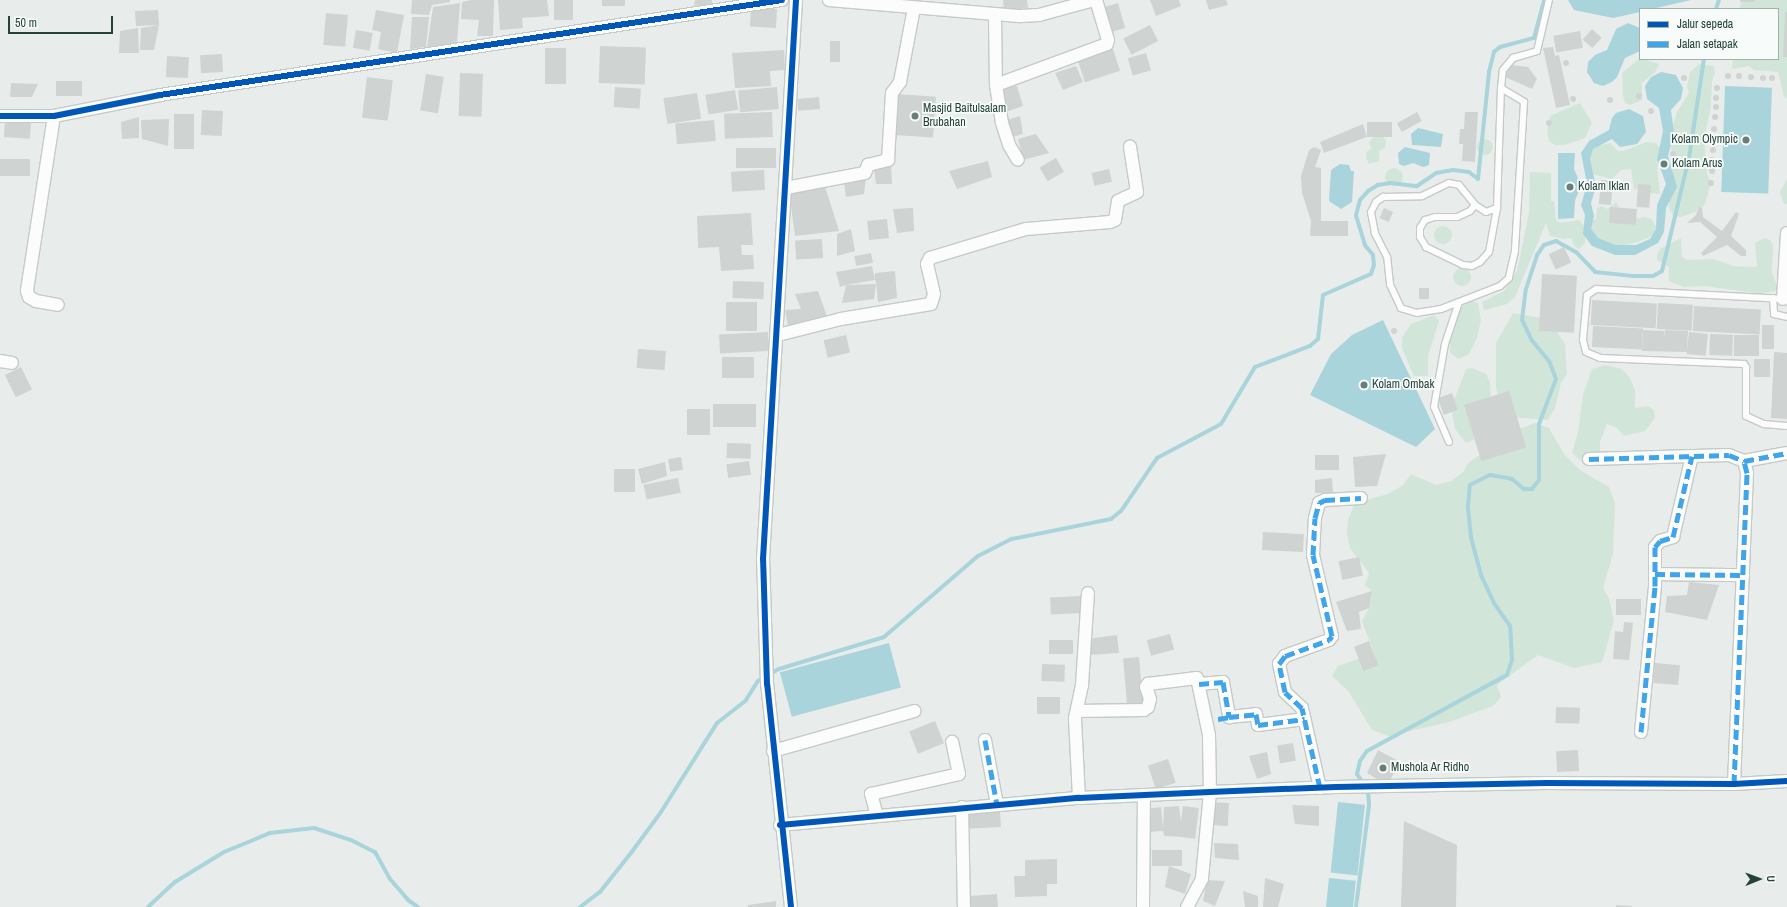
<!DOCTYPE html>
<style>
body{margin:0}
#map{position:relative;width:1787px;height:907px;overflow:hidden;background:#e8edeb;font-family:"Archivo Narrow",sans-serif}
div>[style]{position:absolute}
.green>*{inset:0;background:#d1e6d8}
.round{border-radius:50%}
.water>*{inset:0;background:#a9d4db;transform-origin:0 0}
.stream>*{height:4px;margin:-2px;padding:0 2px;transform-origin:2px;border-radius:2px;background:#a9d4db}
.building>*{inset:0;background:#cfd4d2;transform-origin:0 0}
.roads{filter:drop-shadow(1px 0 #c5cac8) drop-shadow(-1px 0 #c5cac8) drop-shadow(0 1px #c5cac8) drop-shadow(0 -1px #c5cac8)}
.lane>*{height:6px;margin:-3px;padding:0 3px;transform-origin:3px;border-radius:3px;background:#fcfcfc}
.street>*{height:12px;margin:-6px;padding:0 6px;transform-origin:6px;border-radius:6px;background:#fcfcfc}
.quiet>*{height:5px;margin-top:-2.5px;transform-origin:0;background:repeating-linear-gradient(90deg,#3ea4ec 0 10px,transparent 0 15px)}
.cycleway>*{height:6px;margin:-3px;padding:0 3px;transform-origin:3px;border-radius:3px;background:#0057b8}
.dots>*{width:11px;height:11px;translate:-50% -50%;box-sizing:border-box;border:2px solid #f7fbf9;border-radius:50%}
span{translate:-50% -50%;white-space:nowrap;text-align:center;line-height:1.15;-webkit-text-stroke:3.5px #f7fbf9;paint-order:stroke}
.poi-label{font-size:12px;color:#24423a}
.left{translate:0 -50%;text-align:left}
.right{translate:-100% -50%;text-align:right}
.legend{position:absolute;left:1639px;top:8px;width:140px;height:52px;box-sizing:border-box;background:#f7fbf9;border:1px solid #a3b1ad;margin:0;padding:5px 7px;list-style:none;font-size:12px;color:#24423a}
.legend li{display:flex;align-items:center;gap:8px;height:20px}
.legend b{width:20px;border:1px solid #a3b1ad}
.north{position:absolute;left:1739px;top:859px;width:40px;height:40px;-webkit-text-stroke:3px #f7fbf9;paint-order:stroke;rotate:89deg;font-size:11px;font-weight:700;line-height:16px;text-align:center;color:#24423a}
.north::after{content:'';display:block;margin:auto;width:14px;height:18px;background:#24423a;clip-path:polygon(50% 0,100% 100%,50% 72%,0 100%)}
.scale{position:absolute;left:8px;top:16px;width:105px;height:18px;box-sizing:border-box;border:2px solid #24423a;border-top:0;padding-left:5px;font-size:12px;line-height:14px;white-space:nowrap;color:#24423a;-webkit-text-stroke:3px #f7fbf9;paint-order:stroke}
</style>
<div id="map">
<div class="green">
<i style="clip-path:polygon(1742px 0,1787px 0,1787px 99px,1784px 97px,1778px 72px,1754px 70px,1749px 66px,1732px 69px,1733px 59px,1778px 59px,1778px 9px,1739px 9px)"></i>
<i style="clip-path:polygon(1640px 58px,1659px 64px,1655px 72px,1642px 83px,1642px 100px,1630px 105px,1625px 103px,1623px 96px,1622px 73px)"></i>
<i style="clip-path:polygon(1699px 64px,1714px 66px,1715px 74px,1712px 81px,1711px 106px,1704px 139px,1707px 174px,1711px 183px,1705px 204px,1700px 210px,1681px 217px,1673px 216px,1669px 208px,1668px 167px,1673px 161px,1671px 147px,1667px 144px,1677px 112px,1689px 93px,1687px 87px,1690px 72px)"></i>
<i style="clip-path:polygon(1580px 103px,1592px 123px,1585px 138px,1565px 145px,1555px 145px,1549px 141px,1547px 131px,1550px 116px)"></i>
<i style="clip-path:polygon(1376px 134px,1383px 136px,1386px 141px,1385px 148px,1379px 151px,1379px 161px,1369px 164px,1366px 158px,1366px 152px,1371px 149px,1369px 142px)"></i>
<i class="round" style="left:1477px;top:139px;width:16px;height:16px"></i>
<i style="clip-path:polygon(1647px 142px,1656px 143px,1660px 148px,1660px 161px,1657px 168px,1660px 194px,1648px 193px,1640px 187px,1634px 190px,1631px 169px,1621px 170px,1612px 179px,1592px 174px,1588px 163px,1592px 147px,1610px 143px,1618px 151px,1623px 151px)"></i>
<i class="round" style="left:1385px;top:168px;width:18px;height:18px"></i>
<i style="clip-path:polygon(1530px 172px,1551px 173px,1551px 201px,1554px 201px,1556px 220px,1561px 223px,1579px 220px,1586px 228px,1585px 243px,1579px 249px,1574px 246px,1571px 238px,1564px 239px,1550px 236px,1546px 223px,1515px 297px,1507px 304px,1484px 310px,1482px 302px,1504px 291px,1517px 271px,1529px 212px)"></i>
<i style="clip-path:polygon(1787px 179px,1787px 204px,1784px 204px,1780px 192px)"></i>
<i style="clip-path:polygon(1616px 202px,1622px 212px,1631px 220px,1644px 217px,1651px 219px,1658px 229px,1656px 234px,1638px 242px,1615px 247px,1591px 235px,1590px 223px,1596px 218px,1597px 208px,1602px 206px,1607px 209px)"></i>
<i class="round" style="left:1434px;top:226px;width:18px;height:18px"></i>
<i style="clip-path:polygon(1681px 238px,1682px 257px,1687px 260px,1714px 259px,1733px 266px,1754px 267px,1757px 266px,1755px 243px,1764px 238px,1770px 240px,1773px 245px,1772px 273px,1778px 287px,1775px 291px,1762px 294px,1705px 286px,1684px 287px,1669px 281px,1669px 267px,1657px 260px,1657px 254px,1660px 249px)"></i>
<i class="round" style="left:1453px;top:268px;width:18px;height:18px"></i>
<i style="clip-path:polygon(1471px 301px,1478px 303px,1481px 320px,1477px 338px,1469px 354px,1459px 359px,1450px 353px,1450px 340px,1461px 307px)"></i>
<i style="clip-path:polygon(1513px 313px,1542px 318px,1552px 324px,1565px 344px,1567px 374px,1561px 383px,1555px 408px,1548px 420px,1510px 417px,1499px 400px,1496px 387px,1496px 343px)"></i>
<i style="clip-path:polygon(1434px 315px,1439px 321px,1428px 356px,1428px 376px,1414px 376px,1402px 349px,1402px 338px,1411px 324px)"></i>
<i style="clip-path:polygon(1605px 365px,1622px 369px,1630px 378px,1635px 390px,1635px 408px,1648px 406px,1654px 410px,1655px 418px,1645px 431px,1624px 436px,1617px 428px,1607px 424px,1600px 442px,1600px 451px,1581px 461px,1572px 453px,1578px 432px,1583px 395px,1592px 369px)"></i>
<i style="clip-path:polygon(1472px 368px,1486px 374px,1490px 382px,1491px 400px,1478px 438px,1466px 443px,1455px 429px,1451px 408px,1466px 369px)"></i>
<i style="clip-path:polygon(1535px 423px,1549px 428px,1564px 454px,1580px 470px,1609px 487px,1615px 503px,1613px 554px,1603px 588px,1609px 598px,1614px 621px,1602px 662px,1574px 668px,1538px 655px,1497px 685px,1501px 697px,1493px 706px,1449px 722px,1389px 736px,1372px 730px,1349px 692px,1332px 676px,1338px 666px,1374px 653px,1362px 621px,1369px 608px,1361px 600px,1372px 591px,1365px 585px,1369px 573px,1350px 548px,1347px 534px,1348px 520px,1355px 503px,1388px 494px,1403px 485px,1411px 474px,1436px 485px,1451px 481px,1463px 472px,1468px 463px,1514px 431px)"></i>
</div>
<div class="water">
<i style="clip-path:polygon(1568px 0,1691px 0,1652px 9px,1640px 9px,1640px 12px,1613px 18px,1574px 10px)"></i>
<i style="clip-path:polygon(1628px 23px,1640px 28px,1640px 51px,1625px 58px,1617px 77px,1612px 82px,1603px 86px,1594px 83px,1587px 72px,1588px 62px,1595px 55px,1607px 50px,1616px 29px)"></i>
<i style="clip-path:polygon(1661px 72px,1676px 75px,1683px 88px,1681px 99px,1671px 110px,1674px 133px,1668px 156px,1677px 187px,1666px 208px,1664px 232px,1658px 243px,1635px 255px,1615px 255px,1592px 246px,1583px 234px,1585px 215px,1581px 205px,1587px 184px,1581px 153px,1589px 141px,1609px 130px,1612px 118px,1616px 113px,1629px 109px,1643px 116px,1646px 132px,1637px 144px,1620px 147px,1612px 139px,1593px 149px,1590px 159px,1596px 187px,1591px 203px,1594px 216px,1591px 229px,1598px 238px,1615px 245px,1636px 245px,1650px 239px,1656px 229px,1657px 205px,1666px 184px,1657px 159px,1663px 131px,1659px 108px,1647px 99px,1645px 86px,1651px 77px)"></i>
<i style="left:1725px;top:86px;width:47px;height:106px;rotate:2deg"></i>
<i style="clip-path:polygon(1418px 128px,1443px 134px,1441px 147px,1412px 145px,1411px 134px)"></i>
<i style="clip-path:polygon(1405px 147px,1430px 153px,1429px 165px,1423px 167px,1413px 163px,1404px 166px,1399px 164px,1398px 153px)"></i>
<i style="clip-path:polygon(1558px 153px,1575px 153px,1574px 169px,1581px 185px,1575px 201px,1574px 218px,1558px 219px)"></i>
<i style="clip-path:polygon(1340px 164px,1349px 165px,1351px 171px,1354px 171px,1352px 202px,1341px 209px,1329px 201px,1331px 170px)"></i>
<i style="clip-path:polygon(1383px 320px,1435px 429px,1416px 447px,1310px 395px,1331px 354px,1352px 335px)"></i>
<i style="left:889px;top:643px;width:46px;height:113px;rotate:75deg"></i>
<i style="left:1338px;top:802px;width:27px;height:71px;rotate:6deg"></i>
<i style="left:1329px;top:878px;width:27px;height:29px;rotate:6deg"></i>
</div>
<div class="stream">
<i style="left:1716px;top:9px;width:9px;rotate:-72deg"></i>
<i style="left:148px;top:907px;width:37px;rotate:-43deg"></i>
<i style="left:175px;top:882px;width:57px;rotate:-31.5deg"></i>
<i style="left:224px;top:852px;width:50px;rotate:-22.4deg"></i>
<i style="left:270px;top:833px;width:44px;rotate:-6.5deg"></i>
<i style="left:314px;top:828px;width:39px;rotate:18deg"></i>
<i style="left:351px;top:840px;width:27px;rotate:27deg"></i>
<i style="left:375px;top:852px;width:31px;rotate:61deg"></i>
<i style="left:390px;top:879px;width:28px;rotate:49deg"></i>
<i style="left:408px;top:900px;width:12px;rotate:35deg"></i>
<i style="left:580px;top:907px;width:25px;rotate:-37deg"></i>
<i style="left:600px;top:892px;width:50px;rotate:-51.5deg"></i>
<i style="left:631px;top:853px;width:51px;rotate:-53.8deg"></i>
<i style="left:661px;top:812px;width:105px;rotate:-57.8deg"></i>
<i style="left:717px;top:723px;width:37px;rotate:-38deg"></i>
<i style="left:746px;top:700px;width:22px;rotate:-58deg"></i>
<i style="left:758px;top:681px;width:24px;rotate:-30deg"></i>
<i style="left:779px;top:669px;width:110px;rotate:-16.9deg"></i>
<i style="left:884px;top:637px;width:124px;rotate:-40.8deg"></i>
<i style="left:978px;top:556px;width:38px;rotate:-27deg"></i>
<i style="left:1012px;top:539px;width:101px;rotate:-11.4deg"></i>
<i style="left:1111px;top:519px;width:13px;rotate:-39deg"></i>
<i style="left:1121px;top:511px;width:64px;rotate:-55.8deg"></i>
<i style="left:1157px;top:458px;width:72px;rotate:-28deg"></i>
<i style="left:1221px;top:424px;width:66px;rotate:-59.2deg"></i>
<i style="left:1255px;top:367px;width:59px;rotate:-20.9deg"></i>
<i style="left:1310px;top:346px;width:11px;rotate:-41deg"></i>
<i style="left:1318px;top:339px;width:44px;rotate:-83.5deg"></i>
<i style="left:1323px;top:295px;width:52px;rotate:-23.6deg"></i>
<i style="left:1371px;top:274px;width:9px;rotate:-72deg"></i>
<i style="left:1374px;top:265px;width:10px;rotate:-96deg"></i>
<i style="left:1373px;top:255px;width:13px;rotate:-129deg"></i>
<i style="left:1365px;top:245px;width:31px;rotate:-107deg"></i>
<i style="left:1356px;top:215px;width:16px;rotate:-75deg"></i>
<i style="left:1360px;top:200px;width:12px;rotate:-48deg"></i>
<i style="left:1368px;top:191px;width:12px;rotate:-31deg"></i>
<i style="left:1378px;top:185px;width:13px;rotate:-9deg"></i>
<i style="left:1391px;top:183px;width:26px;rotate:7deg"></i>
<i style="left:1417px;top:186px;width:23px;rotate:-34deg"></i>
<i style="left:1436px;top:173px;width:17px;rotate:-10deg"></i>
<i style="left:1453px;top:170px;width:16px;rotate:7deg"></i>
<i style="left:1469px;top:172px;width:11px;rotate:38deg"></i>
<i style="left:1478px;top:179px;width:108px;rotate:-84.1deg"></i>
<i style="left:1489px;top:72px;width:21px;rotate:-76deg"></i>
<i style="left:1494px;top:52px;width:8px;rotate:-40deg"></i>
<i style="left:1500px;top:47px;width:35px;rotate:-15deg"></i>
<i style="left:1534px;top:38px;width:39px;rotate:-75deg"></i>
<i style="left:1356px;top:907px;width:103px;rotate:-82.7deg"></i>
<i style="left:1369px;top:805px;width:15px;rotate:-94deg"></i>
<i style="left:1368px;top:790px;width:19px;rotate:-125deg"></i>
<i style="left:1357px;top:774px;width:13px;rotate:-77deg"></i>
<i style="left:1360px;top:761px;width:12px;rotate:-55deg"></i>
<i style="left:1367px;top:751px;width:159px;rotate:-28.5deg"></i>
<i style="left:1507px;top:675px;width:16px;rotate:-72deg"></i>
<i style="left:1512px;top:660px;width:34px;rotate:-93deg"></i>
<i style="left:1510px;top:626px;width:28px;rotate:-125deg"></i>
<i style="left:1494px;top:603px;width:31px;rotate:-115deg"></i>
<i style="left:1481px;top:575px;width:39px;rotate:-105deg"></i>
<i style="left:1471px;top:537px;width:31px;rotate:-96deg"></i>
<i style="left:1468px;top:506px;width:21px;rotate:-85deg"></i>
<i style="left:1470px;top:485px;width:22px;rotate:-27deg"></i>
<i style="left:1490px;top:475px;width:22px;rotate:10deg"></i>
<i style="left:1512px;top:479px;width:16px;rotate:40deg"></i>
<i style="left:1524px;top:489px;width:8px"></i>
<i style="left:1532px;top:489px;width:11px;rotate:-52deg"></i>
<i style="left:1539px;top:480px;width:56px;rotate:-90deg"></i>
<i style="left:1539px;top:424px;width:48px;rotate:-69.3deg"></i>
<i style="left:1556px;top:379px;width:19px;rotate:-111deg"></i>
<i style="left:1549px;top:361px;width:26px;rotate:-130deg"></i>
<i style="left:1532px;top:341px;width:23px;rotate:-115deg"></i>
<i style="left:1522px;top:320px;width:31px;rotate:-83deg"></i>
<i style="left:1526px;top:289px;width:36px;rotate:-72deg"></i>
<i style="left:1537px;top:255px;width:12px;rotate:-55deg"></i>
<i style="left:1544px;top:245px;width:13px;rotate:-18deg"></i>
<i style="left:1556px;top:241px;width:23px;rotate:29deg"></i>
<i style="left:1576px;top:252px;width:28px;rotate:46deg"></i>
<i style="left:1595px;top:272px;width:37px;rotate:6deg"></i>
<i style="left:1632px;top:276px;width:21px"></i>
<i style="left:1653px;top:276px;width:10px;rotate:-29deg"></i>
<i style="left:1662px;top:271px;width:116px;rotate:-76.6deg"></i>
<i style="left:1689px;top:158px;width:100px;rotate:-81.4deg"></i>
</div>
<div class="building">
<i style="clip-path:polygon(412px 0,450px 0,450px 2px,432px 5px,429px 15px,411px 14px)"></i>
<i style="clip-path:polygon(471px 0,494px 0,493px 36px,477px 36px,479px 20px,461px 19px,462px 2px)"></i>
<i style="clip-path:polygon(498px 0,547px 0,549px 16px,522px 18px,523px 28px,500px 30px)"></i>
<i style="left:554px;top:0;width:19px;height:20px"></i>
<i style="left:602px;top:0;width:23px;height:6px"></i>
<i style="clip-path:polygon(695px 0,712px 0,712px 4px,694px 6px)"></i>
<i style="clip-path:polygon(1003px 0,1027px 0,1028px 8px,1004px 11px)"></i>
<i style="clip-path:polygon(1150px 0,1179px 0,1181px 6px,1156px 16px)"></i>
<i style="clip-path:polygon(1206px 0,1226px 0,1228px 5px,1209px 10px)"></i>
<i style="left:1740px;top:0;width:15px;height:2px"></i>
<i style="clip-path:polygon(460px 3px,457px 44px,427px 47px,433px 7px)"></i>
<i style="left:1118px;top:3px;width:26px;height:15px;rotate:74deg"></i>
<i style="left:777px;top:9px;width:19px;height:26px;rotate:93deg"></i>
<i style="clip-path:polygon(158px 10px,159px 25px,154px 50px,140px 50px,141px 28px,159px 25px,136px 26px,135px 11px)"></i>
<i style="clip-path:polygon(376px 10px,404px 15px,397px 53px,378px 49px,381px 32px,372px 30px)"></i>
<i style="clip-path:polygon(1785px 12px,1787px 12px,1787px 57px,1783px 57px)"></i>
<i style="left:326px;top:13px;width:22px;height:32px;rotate:5deg"></i>
<i style="clip-path:polygon(412px 17px,429px 17px,426px 47px,410px 49px)"></i>
<i style="left:1150px;top:25px;width:18px;height:30px;rotate:63deg"></i>
<i style="clip-path:polygon(138px 28px,139px 53px,119px 53px,120px 31px)"></i>
<i style="left:1592px;top:29px;width:13px;height:14px;rotate:42deg"></i>
<i style="left:356px;top:30px;width:17px;height:18px;rotate:10deg"></i>
<i style="left:1580px;top:31px;width:17px;height:27px;rotate:80deg"></i>
<i style="left:830px;top:41px;width:10px;height:21px"></i>
<i style="left:600px;top:46px;width:46px;height:37px;rotate:2deg"></i>
<i style="clip-path:polygon(1553px 47px,1555px 56px,1559px 55px,1570px 105px,1556px 108px,1543px 48px)"></i>
<i style="left:545px;top:48px;width:21px;height:36px"></i>
<i style="left:1113px;top:49px;width:23px;height:37px;rotate:72deg"></i>
<i style="clip-path:polygon(784px 50px,785px 70px,770px 71px,771px 86px,735px 88px,732px 53px)"></i>
<i style="left:1146px;top:53px;width:18px;height:19px;rotate:74deg"></i>
<i style="left:222px;top:54px;width:18px;height:22px;rotate:87deg"></i>
<i style="left:167px;top:56px;width:22px;height:21px;rotate:3deg"></i>
<i class="round" style="left:1563px;top:60px;width:6px;height:6px"></i>
<i style="clip-path:polygon(1511px 65px,1528px 67px,1537px 79px,1532px 89px,1505px 77px)"></i>
<i style="clip-path:polygon(1076px 66px,1083px 82px,1063px 90px,1055px 73px)"></i>
<i class="round" style="left:1736px;top:73px;width:6px;height:6px"></i>
<i class="round" style="left:1725px;top:73px;width:6px;height:6px"></i>
<i style="left:460px;top:73px;width:23px;height:43px;rotate:2deg"></i>
<i class="round" style="left:1748px;top:74px;width:6px;height:6px"></i>
<i style="left:426px;top:74px;width:18px;height:37px;rotate:9deg"></i>
<i class="round" style="left:1769px;top:75px;width:6px;height:6px"></i>
<i class="round" style="left:1760px;top:75px;width:6px;height:6px"></i>
<i class="round" style="left:1681px;top:75px;width:6px;height:6px"></i>
<i style="left:367px;top:77px;width:26px;height:41px;rotate:7deg"></i>
<i style="left:56px;top:81px;width:26px;height:15px"></i>
<i style="clip-path:polygon(11px 83px,38px 84px,32px 97px,10px 97px)"></i>
<i class="round" style="left:1714px;top:85px;width:6px;height:6px"></i>
<i style="clip-path:polygon(1017px 86px,1023px 106px,1003px 113px,1000px 88px)"></i>
<i style="left:615px;top:87px;width:26px;height:20px;rotate:4deg"></i>
<i style="left:777px;top:87px;width:22px;height:39px;rotate:85deg"></i>
<i style="left:735px;top:90px;width:20px;height:30px;rotate:81deg"></i>
<i class="round" style="left:1636px;top:93px;width:6px;height:6px"></i>
<i style="left:697px;top:93px;width:26px;height:34px;rotate:81deg"></i>
<i style="left:897px;top:94px;width:39px;height:41px;rotate:4deg"></i>
<i class="round" style="left:1713px;top:95px;width:6px;height:6px"></i>
<i class="round" style="left:1570px;top:96px;width:6px;height:6px"></i>
<i class="round" style="left:1607px;top:97px;width:6px;height:6px"></i>
<i style="left:819px;top:97px;width:12px;height:22px;rotate:85deg"></i>
<i class="round" style="left:1713px;top:104px;width:6px;height:6px"></i>
<i class="round" style="left:1648px;top:108px;width:6px;height:6px"></i>
<i style="left:202px;top:110px;width:21px;height:25px;rotate:3deg"></i>
<i style="left:772px;top:112px;width:25px;height:48px;rotate:88deg"></i>
<i style="left:1417px;top:112px;width:10px;height:23px;rotate:61deg"></i>
<i style="clip-path:polygon(1465px 112px,1478px 112px,1475px 162px,1462px 161px,1463px 144px,1459px 144px,1460px 129px,1464px 129px)"></i>
<i class="round" style="left:1712px;top:114px;width:6px;height:6px"></i>
<i style="left:174px;top:114px;width:20px;height:35px"></i>
<i style="clip-path:polygon(1020px 116px,1023px 134px,1009px 138px,1007px 120px)"></i>
<i style="clip-path:polygon(139px 117px,139px 138px,122px 139px,121px 122px)"></i>
<i style="clip-path:polygon(169px 119px,168px 146px,142px 139px,141px 120px)"></i>
<i class="round" style="left:1546px;top:120px;width:6px;height:6px"></i>
<i style="left:714px;top:120px;width:21px;height:39px;rotate:85deg"></i>
<i style="left:5px;top:121px;width:26px;height:16px;rotate:4deg"></i>
<i style="left:1367px;top:122px;width:25px;height:15px"></i>
<i style="clip-path:polygon(1363px 124px,1367px 137px,1324px 153px,1320px 142px)"></i>
<i class="round" style="left:1711px;top:126px;width:6px;height:6px"></i>
<i style="clip-path:polygon(1036px 134px,1049px 153px,1023px 160px,1018px 139px)"></i>
<i class="round" style="left:1711px;top:136px;width:6px;height:6px"></i>
<i class="round" style="left:1710px;top:147px;width:6px;height:6px"></i>
<i style="clip-path:polygon(1314px 147px,1321px 150px,1315px 167px,1321px 168px,1321px 221px,1348px 221px,1348px 236px,1310px 236px,1311px 221px,1302px 193px,1301px 176px,1309px 150px)"></i>
<i style="left:776px;top:148px;width:20px;height:40px;rotate:90deg"></i>
<i class="round" style="left:1670px;top:151px;width:6px;height:6px"></i>
<i class="round" style="left:1709px;top:157px;width:6px;height:6px"></i>
<i style="left:1056px;top:158px;width:16px;height:19px;rotate:60deg"></i>
<i style="left:0;top:159px;width:30px;height:17px"></i>
<i style="clip-path:polygon(988px 161px,992px 177px,957px 189px,949px 171px)"></i>
<i style="clip-path:polygon(891px 165px,892px 184px,876px 184px,874px 168px)"></i>
<i class="round" style="left:1709px;top:168px;width:6px;height:6px"></i>
<i style="left:1109px;top:169px;width:13px;height:18px;rotate:77deg"></i>
<i style="left:764px;top:170px;width:20px;height:33px;rotate:87deg"></i>
<i style="clip-path:polygon(866px 178px,864px 194px,846px 197px,844px 182px)"></i>
<i class="round" style="left:1708px;top:180px;width:6px;height:6px"></i>
<i style="left:1601px;top:180px;width:12px;height:24px;rotate:5deg"></i>
<i style="clip-path:polygon(824px 183px,839px 231px,795px 236px,789px 191px)"></i>
<i style="left:1638px;top:184px;width:13px;height:23px;rotate:4deg"></i>
<i style="left:1610px;top:207px;width:27px;height:16px;rotate:4deg"></i>
<i style="clip-path:polygon(1699px 207px,1702px 208px,1703px 217px,1722px 231px,1736px 212px,1739px 214px,1731px 236px,1746px 250px,1746px 256px,1741px 256px,1727px 245px,1703px 256px,1701px 253px,1717px 237px,1700px 222px,1687px 223px,1696px 215px)"></i>
<i style="clip-path:polygon(913px 208px,914px 231px,897px 233px,893px 209px)"></i>
<i style="left:1384px;top:208px;width:10px;height:11px;rotate:24deg"></i>
<i style="clip-path:polygon(751px 213px,753px 245px,741px 245px,742px 255px,753px 255px,754px 269px,721px 271px,719px 247px,698px 248px,697px 216px)"></i>
<i style="left:887px;top:219px;width:19px;height:20px;rotate:84deg"></i>
<i style="clip-path:polygon(851px 229px,855px 251px,837px 256px,837px 234px)"></i>
<i style="left:822px;top:239px;width:19px;height:27px;rotate:87deg"></i>
<i style="left:1564px;top:247px;width:17px;height:17px;rotate:65deg"></i>
<i style="left:871px;top:253px;width:10px;height:17px;rotate:79deg"></i>
<i style="clip-path:polygon(872px 266px,875px 280px,875px 273px,895px 271px,897px 298px,878px 302px,876px 282px,875px 280px,846px 285px,876px 284px,874px 299px,842px 303px,846px 285px,840px 287px,836px 272px)"></i>
<i style="left:1542px;top:274px;width:35px;height:57px;rotate:3deg"></i>
<i style="left:733px;top:281px;width:31px;height:17px;rotate:2deg"></i>
<i style="left:1419px;top:288px;width:10px;height:11px"></i>
<i style="clip-path:polygon(818px 291px,829px 322px,788px 326px,785px 310px,801px 309px,795px 294px)"></i>
<i style="left:1592px;top:300px;width:65px;height:25px;rotate:3deg"></i>
<i style="left:726px;top:302px;width:31px;height:29px"></i>
<i style="left:1658px;top:303px;width:35px;height:26px;rotate:3deg"></i>
<i style="left:1694px;top:306px;width:67px;height:25px;rotate:3deg"></i>
<i style="left:1762px;top:325px;width:12px;height:24px"></i>
<i style="left:1593px;top:326px;width:50px;height:21px;rotate:3deg"></i>
<i class="round" style="left:1391px;top:328px;width:6px;height:6px"></i>
<i style="clip-path:polygon(1643px 330px,1664px 331px,1664px 337px,1665px 330px,1688px 331px,1687px 352px,1642px 351px)"></i>
<i style="left:768px;top:332px;width:19px;height:49px;rotate:87deg"></i>
<i style="left:1689px;top:332px;width:19px;height:22px;rotate:6deg"></i>
<i style="left:1710px;top:334px;width:23px;height:21px;rotate:2deg"></i>
<i style="left:846px;top:335px;width:18px;height:23px;rotate:77deg"></i>
<i style="left:1734px;top:335px;width:25px;height:21px"></i>
<i style="left:638px;top:349px;width:28px;height:19px;rotate:4deg"></i>
<i style="clip-path:polygon(1774px 352px,1787px 353px,1787px 419px,1771px 418px)"></i>
<i style="left:754px;top:357px;width:21px;height:32px;rotate:90deg"></i>
<i style="left:1754px;top:359px;width:16px;height:18px"></i>
<i style="left:21px;top:367px;width:25px;height:18px;rotate:64deg"></i>
<i style="left:1509px;top:391px;width:59px;height:47px;rotate:73deg"></i>
<i style="left:1452px;top:393px;width:18px;height:15px;rotate:71deg"></i>
<i style="left:756px;top:404px;width:23px;height:43px;rotate:90deg"></i>
<i style="left:687px;top:409px;width:23px;height:26px"></i>
<i style="left:727px;top:443px;width:24px;height:15px;rotate:2deg"></i>
<i style="clip-path:polygon(1386px 454px,1377px 486px,1355px 487px,1353px 457px)"></i>
<i style="left:1315px;top:455px;width:24px;height:15px"></i>
<i style="left:681px;top:457px;width:13px;height:13px;rotate:81deg"></i>
<i style="left:749px;top:461px;width:14px;height:23px;rotate:82deg"></i>
<i style="clip-path:polygon(665px 462px,667px 476px,642px 484px,638px 469px)"></i>
<i style="left:614px;top:469px;width:21px;height:23px"></i>
<i style="left:678px;top:478px;width:15px;height:35px;rotate:79deg"></i>
<i style="clip-path:polygon(1332px 478px,1333px 493px,1315px 493px,1315px 480px)"></i>
<i style="left:1263px;top:532px;width:41px;height:18px;rotate:3deg"></i>
<i style="left:1359px;top:557px;width:19px;height:21px;rotate:78deg"></i>
<i style="clip-path:polygon(1689px 582px,1719px 585px,1707px 620px,1665px 612px,1667px 596px,1687px 595px)"></i>
<i style="clip-path:polygon(1372px 591px,1369px 608px,1359px 612px,1361px 629px,1347px 631px,1336px 602px)"></i>
<i style="left:1081px;top:596px;width:17px;height:31px;rotate:87deg"></i>
<i style="left:1616px;top:599px;width:25px;height:16px"></i>
<i style="clip-path:polygon(1624px 622px,1633px 623px,1629px 660px,1613px 659px,1615px 631px,1623px 632px)"></i>
<i style="left:1170px;top:634px;width:16px;height:24px;rotate:75deg"></i>
<i style="clip-path:polygon(1117px 635px,1119px 653px,1089px 655px,1085px 639px)"></i>
<i style="left:1073px;top:640px;width:14px;height:24px;rotate:90deg"></i>
<i style="left:1369px;top:641px;width:26px;height:16px;rotate:69deg"></i>
<i style="left:1139px;top:657px;width:46px;height:16px;rotate:85deg"></i>
<i style="left:1655px;top:663px;width:25px;height:20px;rotate:5deg"></i>
<i style="left:1042px;top:664px;width:23px;height:17px;rotate:2deg"></i>
<i style="left:1037px;top:697px;width:23px;height:17px"></i>
<i style="left:1556px;top:707px;width:24px;height:16px;rotate:2deg"></i>
<i style="left:935px;top:721px;width:24px;height:28px;rotate:68deg"></i>
<i style="left:1293px;top:743px;width:18px;height:16px;rotate:81deg"></i>
<i style="clip-path:polygon(1378px 750px,1400px 762px,1390px 780px,1380px 781px,1367px 773px)"></i>
<i style="left:1578px;top:750px;width:21px;height:22px;rotate:87deg"></i>
<i style="clip-path:polygon(1267px 752px,1271px 774px,1257px 779px,1249px 756px)"></i>
<i style="left:1168px;top:759px;width:25px;height:21px;rotate:72deg"></i>
<i style="left:1211px;top:802px;width:18px;height:23px;rotate:3deg"></i>
<i style="clip-path:polygon(1292px 805px,1319px 806px,1319px 826px,1295px 824px)"></i>
<i style="clip-path:polygon(1179px 806px,1183px 837px,1164px 836px,1163px 831px,1147px 832px,1145px 809px,1161px 807px,1163px 829px,1164px 807px)"></i>
<i style="left:1183px;top:806px;width:16px;height:31px;rotate:7deg"></i>
<i style="left:1000px;top:810px;width:17px;height:38px;rotate:87deg"></i>
<i style="clip-path:polygon(1404px 821px,1457px 845px,1456px 907px,1401px 907px)"></i>
<i style="clip-path:polygon(1214px 843px,1238px 844px,1239px 860px,1215px 858px)"></i>
<i style="left:1182px;top:850px;width:16px;height:30px;rotate:90deg"></i>
<i style="clip-path:polygon(1057px 859px,1057px 884px,1047px 884px,1047px 896px,1015px 897px,1014px 876px,1025px 876px,1025px 860px)"></i>
<i style="clip-path:polygon(1169px 866px,1191px 874px,1185px 894px,1165px 887px)"></i>
<i style="clip-path:polygon(1265px 878px,1284px 884px,1278px 907px,1263px 907px)"></i>
<i style="clip-path:polygon(1207px 880px,1225px 881px,1215px 906px,1203px 901px)"></i>
<i style="clip-path:polygon(1243px 891px,1258px 896px,1258px 907px,1245px 907px)"></i>
<i style="left:997px;top:894px;width:13px;height:27px;rotate:86deg"></i>
<i style="clip-path:polygon(776px 901px,776px 907px,748px 907px,748px 905px)"></i>
<i style="clip-path:polygon(1616px 905px,1632px 906px,1632px 907px,1616px 907px)"></i>
</div>
<div class="roads">
<div class="lane">
<i style="left:1501px;top:88px;width:27px;rotate:31deg"></i>
<i style="left:1524px;top:102px;width:149px;rotate:93.5deg"></i>
<i style="left:1515px;top:251px;width:28px;rotate:103deg"></i>
<i style="left:1509px;top:278px;width:12px;rotate:138deg"></i>
<i style="left:1500px;top:286px;width:63px;rotate:158.7deg"></i>
<i style="left:1441px;top:309px;width:24px;rotate:171deg"></i>
<i style="left:1417px;top:313px;width:17px;rotate:-163deg"></i>
<i style="left:1401px;top:308px;width:26px;rotate:-115deg"></i>
<i style="left:1390px;top:284px;width:27px;rotate:-96deg"></i>
<i style="left:1387px;top:257px;width:27px;rotate:-117deg"></i>
<i style="left:1375px;top:233px;width:21px;rotate:-101deg"></i>
<i style="left:1371px;top:212px;width:11px;rotate:-63deg"></i>
<i style="left:1376px;top:202px;width:9px;rotate:-36deg"></i>
<i style="left:1383px;top:197px;width:39px;rotate:-1deg"></i>
<i style="left:1422px;top:196px;width:30px;rotate:-26deg"></i>
<i style="left:1449px;top:183px;width:10px;rotate:11deg"></i>
<i style="left:1459px;top:185px;width:26px;rotate:51deg"></i>
<i style="left:1475px;top:205px;width:13px;rotate:32deg"></i>
<i style="left:1486px;top:212px;width:12px;rotate:-20deg"></i>
<i style="left:1497px;top:208px;width:120px;rotate:-88.1deg"></i>
<i style="left:1501px;top:88px;width:18px;rotate:-84deg"></i>
<i style="left:1503px;top:70px;width:16px;rotate:-50deg"></i>
<i style="left:1513px;top:58px;width:25px;rotate:-16deg"></i>
<i style="left:1537px;top:51px;width:52px;rotate:-76.8deg"></i>
<i style="left:1475px;top:205px;width:8px;rotate:130deg"></i>
<i style="left:1470px;top:211px;width:14px;rotate:155deg"></i>
<i style="left:1457px;top:217px;width:22px;rotate:180deg"></i>
<i style="left:1435px;top:217px;width:10px;rotate:163deg"></i>
<i style="left:1425px;top:220px;width:9px;rotate:122deg"></i>
<i style="left:1420px;top:228px;width:9px;rotate:90deg"></i>
<i style="left:1420px;top:237px;width:12px;rotate:59deg"></i>
<i style="left:1426px;top:247px;width:41px;rotate:25.9deg"></i>
<i style="left:1463px;top:265px;width:9px;rotate:6deg"></i>
<i style="left:1472px;top:266px;width:9px;rotate:-27deg"></i>
<i style="left:1480px;top:262px;width:13px;rotate:-48deg"></i>
<i style="left:1489px;top:252px;width:45px;rotate:-79.7deg"></i>
<i style="left:1773px;top:298px;width:16px;rotate:86deg"></i>
<i style="left:1774px;top:314px;width:13px;rotate:13deg"></i>
<i style="left:1785px;top:299px;width:189px;rotate:-177deg"></i>
<i style="left:1596px;top:289px;width:11px;rotate:146deg"></i>
<i style="left:1587px;top:295px;width:45px;rotate:95.1deg"></i>
<i style="left:1583px;top:340px;width:12px;rotate:76deg"></i>
<i style="left:1586px;top:352px;width:15px;rotate:23deg"></i>
<i style="left:1600px;top:358px;width:144px;rotate:2.4deg"></i>
<i style="left:1744px;top:364px;width:4px;rotate:56deg"></i>
<i style="left:1746px;top:367px;width:49px;rotate:90deg"></i>
<i style="left:1746px;top:416px;width:20px;rotate:24deg"></i>
<i style="left:1764px;top:424px;width:23px;rotate:5deg"></i>
<i style="left:1449px;top:442px;width:38px;rotate:-113deg"></i>
<i style="left:1434px;top:407px;width:64px;rotate:-80.1deg"></i>
<i style="left:1445px;top:344px;width:44px;rotate:-71.6deg"></i>
</div>
<div class="street">
<i style="left:829px;top:0;width:193px;rotate:4.8deg"></i>
<i style="left:1021px;top:16px;width:18px;rotate:-3deg"></i>
<i style="left:1039px;top:15px;width:57px;rotate:-15.3deg"></i>
<i style="left:995px;top:16px;width:69px;rotate:89.2deg"></i>
<i style="left:996px;top:85px;width:38px;rotate:81deg"></i>
<i style="left:1002px;top:123px;width:23px;rotate:72deg"></i>
<i style="left:1009px;top:145px;width:17px;rotate:59deg"></i>
<i style="left:996px;top:85px;width:118px;rotate:-20.3deg"></i>
<i style="left:1107px;top:44px;width:4px;rotate:-76deg"></i>
<i style="left:1108px;top:40px;width:42px;rotate:-106.7deg"></i>
<i style="left:0;top:116px;width:54px"></i>
<i style="left:54px;top:116px;width:108px;rotate:-11.2deg"></i>
<i style="left:160px;top:95px;width:629px;rotate:-8.68deg"></i>
<i style="left:54px;top:116px;width:177px;rotate:98.8deg"></i>
<i style="left:27px;top:291px;width:6px;rotate:72deg"></i>
<i style="left:29px;top:297px;width:8px;rotate:30deg"></i>
<i style="left:36px;top:301px;width:22px;rotate:10deg"></i>
<i style="left:786px;top:188px;width:80px;rotate:-10.8deg"></i>
<i style="left:865px;top:173px;width:9px;rotate:-69deg"></i>
<i style="left:868px;top:165px;width:21px;rotate:-14deg"></i>
<i style="left:888px;top:160px;width:67px;rotate:-86.6deg"></i>
<i style="left:892px;top:93px;width:14px;rotate:-54deg"></i>
<i style="left:900px;top:82px;width:75px;rotate:-79.3deg"></i>
<i style="left:1783px;top:299px;width:66px;rotate:-86.5deg"></i>
<i style="left:778px;top:335px;width:65px;rotate:-14.3deg"></i>
<i style="left:841px;top:319px;width:91px;rotate:-9.5deg"></i>
<i style="left:931px;top:304px;width:10px;rotate:-73deg"></i>
<i style="left:934px;top:294px;width:31px;rotate:-103deg"></i>
<i style="left:927px;top:264px;width:7px;rotate:-63deg"></i>
<i style="left:930px;top:258px;width:100px;rotate:-16.8deg"></i>
<i style="left:1026px;top:229px;width:84px;rotate:-4.8deg"></i>
<i style="left:1110px;top:222px;width:5px;rotate:-22deg"></i>
<i style="left:1115px;top:220px;width:19px;rotate:-81deg"></i>
<i style="left:1118px;top:201px;width:21px;rotate:-25deg"></i>
<i style="left:1137px;top:192px;width:46px;rotate:-98.8deg"></i>
<i style="left:0;top:361px;width:12px;rotate:9deg"></i>
<i style="left:1589px;top:459px;width:140px;rotate:-1.6deg"></i>
<i style="left:1729px;top:455px;width:16px;rotate:22deg"></i>
<i style="left:1744px;top:461px;width:44px;rotate:-10.5deg"></i>
<i style="left:1655px;top:574px;width:88px;rotate:0.7deg"></i>
<i style="left:1199px;top:684px;width:24px;rotate:-5deg"></i>
<i style="left:1223px;top:682px;width:36px;rotate:80deg"></i>
<i style="left:1229px;top:717px;width:27px;rotate:-6deg"></i>
<i style="left:1256px;top:714px;width:11px;rotate:80deg"></i>
<i style="left:1258px;top:725px;width:47px;rotate:-7.3deg"></i>
<i style="left:1077px;top:711px;width:67px;rotate:-0.9deg"></i>
<i style="left:1144px;top:710px;width:5px;rotate:-37deg"></i>
<i style="left:1148px;top:707px;width:8px;rotate:-76deg"></i>
<i style="left:1150px;top:699px;width:13px;rotate:-108deg"></i>
<i style="left:1146px;top:687px;width:4px;rotate:-56deg"></i>
<i style="left:1148px;top:684px;width:49px;rotate:-7deg"></i>
<i style="left:1197px;top:678px;width:58px;rotate:78.1deg"></i>
<i style="left:1209px;top:735px;width:57px;rotate:89deg"></i>
<i style="left:1210px;top:792px;width:87px;rotate:95.3deg"></i>
<i style="left:1202px;top:879px;width:32px;rotate:118deg"></i>
<i style="left:1641px;top:732px;width:147px;rotate:-84.5deg"></i>
<i style="left:1655px;top:586px;width:39px;rotate:-90deg"></i>
<i style="left:1655px;top:547px;width:8px;rotate:-50deg"></i>
<i style="left:1660px;top:541px;width:14px;rotate:-17deg"></i>
<i style="left:1673px;top:537px;width:83px;rotate:-76.8deg"></i>
<i style="left:985px;top:740px;width:66px;rotate:79.5deg"></i>
<i style="left:773px;top:751px;width:147px;rotate:-15.8deg"></i>
<i style="left:1734px;top:784px;width:311px;rotate:-87.6deg"></i>
<i style="left:1747px;top:473px;width:12px;rotate:-104deg"></i>
<i style="left:1320px;top:788px;width:82px;rotate:-102.7deg"></i>
<i style="left:1302px;top:708px;width:23px;rotate:-137deg"></i>
<i style="left:1285px;top:692px;width:29px;rotate:-102deg"></i>
<i style="left:1279px;top:664px;width:10px;rotate:-53deg"></i>
<i style="left:1285px;top:656px;width:47px;rotate:-20deg"></i>
<i style="left:1329px;top:640px;width:5px;rotate:-53deg"></i>
<i style="left:1332px;top:636px;width:83px;rotate:-103.2deg"></i>
<i style="left:1313px;top:555px;width:37px;rotate:-87deg"></i>
<i style="left:1315px;top:518px;width:16px;rotate:-75deg"></i>
<i style="left:1319px;top:503px;width:7px;rotate:-27deg"></i>
<i style="left:1325px;top:500px;width:36px;rotate:-3deg"></i>
<i style="left:1079px;top:798px;width:80px;rotate:-92.9deg"></i>
<i style="left:1075px;top:718px;width:34px;rotate:-78deg"></i>
<i style="left:1082px;top:685px;width:92px;rotate:-86.3deg"></i>
<i style="left:962px;top:807px;width:100px;rotate:88.9deg"></i>
<i style="left:877px;top:816px;width:23px;rotate:-105deg"></i>
<i style="left:871px;top:794px;width:90px;rotate:-12.8deg"></i>
<i style="left:959px;top:774px;width:33px;rotate:-102deg"></i>
<i style="left:780px;top:825px;width:300px;rotate:-5.2deg"></i>
<i style="left:1079px;top:798px;width:131px;rotate:-2.6deg"></i>
<i style="left:1210px;top:792px;width:126px;rotate:-2.3deg"></i>
<i style="left:1336px;top:787px;width:211px;rotate:-1.1deg"></i>
<i style="left:1547px;top:783px;width:187px;rotate:0.3deg"></i>
<i style="left:1734px;top:784px;width:53px;rotate:-3.2deg"></i>
<i style="left:791px;top:907px;width:224px;rotate:-96.1deg"></i>
<i style="left:767px;top:684px;width:125px;rotate:-91.8deg"></i>
<i style="left:763px;top:559px;width:560px;rotate:-86.62deg"></i>
<i style="left:1143px;top:907px;width:112px;rotate:-89.5deg"></i>
</div>
</div>
<div class="quiet">
<i style="left:1589px;top:459px;width:140px;rotate:-1.6deg"></i>
<i style="left:1729px;top:455px;width:16px;rotate:22deg"></i>
<i style="left:1744px;top:461px;width:44px;rotate:-10.5deg"></i>
<i style="left:1655px;top:574px;width:88px;rotate:0.7deg"></i>
<i style="left:1199px;top:684px;width:24px;rotate:-5deg"></i>
<i style="left:1223px;top:682px;width:36px;rotate:80deg"></i>
<i style="left:1229px;top:717px;width:27px;rotate:-6deg"></i>
<i style="left:1256px;top:714px;width:11px;rotate:80deg"></i>
<i style="left:1258px;top:725px;width:47px;rotate:-7.3deg"></i>
<i style="left:1218px;top:719px;width:11px;rotate:-10deg"></i>
<i style="left:1641px;top:732px;width:147px;rotate:-84.5deg"></i>
<i style="left:1655px;top:586px;width:39px;rotate:-90deg"></i>
<i style="left:1655px;top:547px;width:8px;rotate:-50deg"></i>
<i style="left:1660px;top:541px;width:14px;rotate:-17deg"></i>
<i style="left:1673px;top:537px;width:83px;rotate:-76.8deg"></i>
<i style="left:985px;top:740px;width:66px;rotate:79.5deg"></i>
<i style="left:1734px;top:784px;width:311px;rotate:-87.6deg"></i>
<i style="left:1747px;top:473px;width:12px;rotate:-104deg"></i>
<i style="left:1320px;top:788px;width:82px;rotate:-102.7deg"></i>
<i style="left:1302px;top:708px;width:23px;rotate:-137deg"></i>
<i style="left:1285px;top:692px;width:29px;rotate:-102deg"></i>
<i style="left:1279px;top:664px;width:10px;rotate:-53deg"></i>
<i style="left:1285px;top:656px;width:47px;rotate:-20deg"></i>
<i style="left:1329px;top:640px;width:5px;rotate:-53deg"></i>
<i style="left:1332px;top:636px;width:83px;rotate:-103.2deg"></i>
<i style="left:1313px;top:555px;width:37px;rotate:-87deg"></i>
<i style="left:1315px;top:518px;width:16px;rotate:-75deg"></i>
<i style="left:1319px;top:503px;width:7px;rotate:-27deg"></i>
<i style="left:1325px;top:500px;width:36px;rotate:-3deg"></i>
</div>
<div class="cycleway">
<i style="left:0;top:116px;width:54px"></i>
<i style="left:54px;top:116px;width:108px;rotate:-11.2deg"></i>
<i style="left:160px;top:95px;width:629px;rotate:-8.68deg"></i>
<i style="left:780px;top:825px;width:300px;rotate:-5.2deg"></i>
<i style="left:1079px;top:798px;width:131px;rotate:-2.6deg"></i>
<i style="left:1210px;top:792px;width:126px;rotate:-2.3deg"></i>
<i style="left:1336px;top:787px;width:211px;rotate:-1.1deg"></i>
<i style="left:1547px;top:783px;width:187px;rotate:0.3deg"></i>
<i style="left:1734px;top:784px;width:53px;rotate:-3.2deg"></i>
<i style="left:791px;top:907px;width:224px;rotate:-96.1deg"></i>
<i style="left:767px;top:684px;width:125px;rotate:-91.8deg"></i>
<i style="left:763px;top:559px;width:560px;rotate:-86.62deg"></i>
</div>
<div class="dots">
<i style="left:915px;top:116px;background:#697e78"></i>
<i style="left:1746px;top:140px;background:#697e78"></i>
<i style="left:1664px;top:164px;background:#697e78"></i>
<i style="left:1570px;top:187px;background:#697e78"></i>
<i style="left:1364px;top:385px;background:#697e78"></i>
<i style="left:1383px;top:768px;background:#697e78"></i>
</div>
<div class="poi-label">
<span class="left" style="left:923px;top:116px">Masjid Baitulsalam<br>Brubahan</span>
<span class="right" style="left:1738px;top:140px">Kolam Olympic</span>
<span class="left" style="left:1672px;top:164px">Kolam Arus</span>
<span class="left" style="left:1578px;top:187px">Kolam Iklan</span>
<span class="left" style="left:1372px;top:385px">Kolam Ombak</span>
<span class="left" style="left:1391px;top:768px">Mushola Ar Ridho</span>
</div>
<ul class="legend">
<li><b style="height:5px;background:#0057b8"></b>Jalur sepeda</li>
<li><b style="height:5px;background:#3ea4ec"></b>Jalan setapak</li>
</ul>
<div class="north">U</div>
<div class="scale">50 m</div>
</div>
